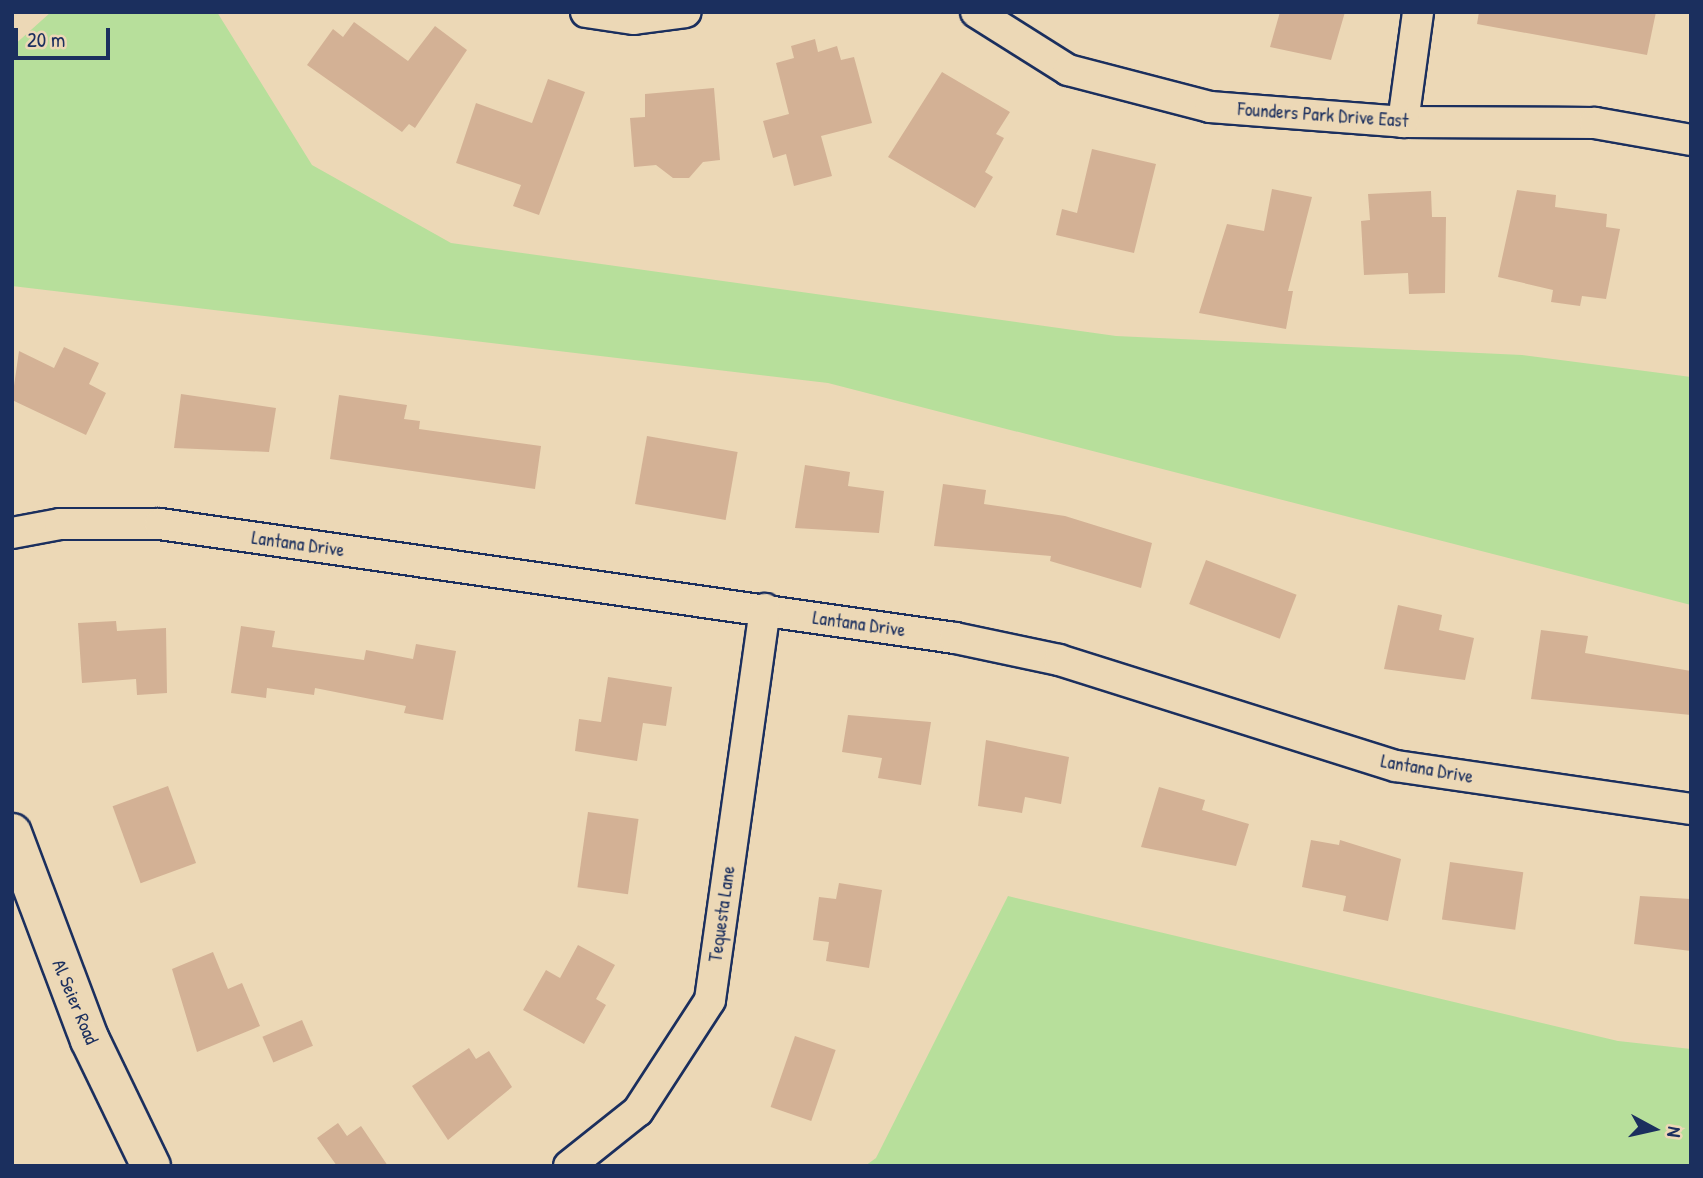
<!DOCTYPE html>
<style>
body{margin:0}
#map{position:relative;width:1703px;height:1178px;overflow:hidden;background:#ecd8b6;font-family:"Patrick Hand",sans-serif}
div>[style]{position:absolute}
.green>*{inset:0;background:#b7df9b}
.building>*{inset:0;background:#d3b195;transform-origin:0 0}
.roads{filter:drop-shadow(2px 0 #1b2f5e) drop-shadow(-2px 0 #1b2f5e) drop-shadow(0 2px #1b2f5e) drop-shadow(0 -2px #1b2f5e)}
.street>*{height:30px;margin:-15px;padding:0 15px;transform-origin:15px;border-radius:15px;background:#ecd8b6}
.secondary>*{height:38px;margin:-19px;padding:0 19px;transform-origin:19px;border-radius:19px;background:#ecd8b6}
span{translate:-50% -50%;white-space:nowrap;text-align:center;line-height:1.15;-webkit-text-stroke:5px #ecd8b6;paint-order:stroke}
.street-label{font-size:19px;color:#1b2f5e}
.frame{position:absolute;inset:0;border:14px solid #1b2f5e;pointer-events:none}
.north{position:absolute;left:1619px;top:1094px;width:70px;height:70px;-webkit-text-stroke:5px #ecd8b6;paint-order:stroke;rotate:98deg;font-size:19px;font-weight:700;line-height:28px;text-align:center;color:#1b2f5e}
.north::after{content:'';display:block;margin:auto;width:24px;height:32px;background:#1b2f5e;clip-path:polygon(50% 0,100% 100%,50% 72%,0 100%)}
.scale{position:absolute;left:14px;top:28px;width:96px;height:32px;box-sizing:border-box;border:4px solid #1b2f5e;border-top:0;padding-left:9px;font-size:21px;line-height:24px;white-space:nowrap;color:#1b2f5e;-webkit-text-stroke:5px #ecd8b6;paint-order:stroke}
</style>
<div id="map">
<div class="green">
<i style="clip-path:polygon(51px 12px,217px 12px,312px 165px,451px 243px,1116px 336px,1522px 355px,1691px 377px,1691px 605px,828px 383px,12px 286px,12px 47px)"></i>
<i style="clip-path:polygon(1008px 896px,1618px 1041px,1691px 1049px,1691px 1166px,865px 1166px,876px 1158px)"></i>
</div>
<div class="building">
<i style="clip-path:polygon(1280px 12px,1345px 12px,1331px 60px,1270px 47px)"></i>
<i style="clip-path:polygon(1479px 12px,1656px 12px,1647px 55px,1477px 24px)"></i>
<i style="clip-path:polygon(354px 22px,408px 61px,435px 26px,467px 50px,415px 128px,409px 124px,402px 132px,307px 65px,333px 29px,343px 37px)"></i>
<i style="clip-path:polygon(815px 39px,818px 52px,837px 46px,841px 60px,854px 57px,872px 123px,821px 136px,832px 176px,794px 186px,786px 154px,773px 158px,763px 121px,789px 114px,776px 63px,794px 58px,791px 46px)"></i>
<i style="clip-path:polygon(942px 72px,1010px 112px,996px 134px,1004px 138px,985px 172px,993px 177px,975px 208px,888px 157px)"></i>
<i style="clip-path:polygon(548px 79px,585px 92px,539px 215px,513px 206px,521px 185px,456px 163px,476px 103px,532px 123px)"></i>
<i style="clip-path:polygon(714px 88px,720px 160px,703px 162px,689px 178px,673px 178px,656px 165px,634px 167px,630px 118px,645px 117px,645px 94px)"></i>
<i style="clip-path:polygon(1092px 149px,1156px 164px,1134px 253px,1056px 235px,1062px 209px,1077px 213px)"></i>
<i style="clip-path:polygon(1272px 189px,1312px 197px,1288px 291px,1293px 291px,1286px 329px,1199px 313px,1227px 224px,1264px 231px)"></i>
<i style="clip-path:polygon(1517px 190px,1556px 195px,1555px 207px,1607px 214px,1606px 227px,1620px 229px,1606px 299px,1582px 296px,1580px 306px,1551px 302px,1553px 290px,1498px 277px)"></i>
<i style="clip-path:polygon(1431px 191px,1432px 217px,1446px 217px,1445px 293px,1409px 294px,1408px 273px,1364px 275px,1361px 221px,1370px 220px,1368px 194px)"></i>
<i style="clip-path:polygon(64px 347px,99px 363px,89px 384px,106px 393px,86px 435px,12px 400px,19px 351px,54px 368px)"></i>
<i style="clip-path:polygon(181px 394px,276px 408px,269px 452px,174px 448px)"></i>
<i style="clip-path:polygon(339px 395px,407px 405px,404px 419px,420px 421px,419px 429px,541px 446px,535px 489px,330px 459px)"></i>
<i style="left:647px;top:436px;width:92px;height:69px;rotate:10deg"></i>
<i style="clip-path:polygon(805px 465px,850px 472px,848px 486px,884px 491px,879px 533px,795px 528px)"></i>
<i style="clip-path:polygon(943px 484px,986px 490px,984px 504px,1065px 516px,1152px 543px,1141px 588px,1050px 561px,1051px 556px,934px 546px)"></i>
<i style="left:1206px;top:560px;width:97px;height:47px;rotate:21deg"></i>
<i style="clip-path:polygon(1398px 605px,1442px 615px,1439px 630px,1474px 638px,1465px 680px,1384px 669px)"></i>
<i style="clip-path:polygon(116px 621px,117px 631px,166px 628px,167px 693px,137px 695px,136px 679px,82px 683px,78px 623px)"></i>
<i style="clip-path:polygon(241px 626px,275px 631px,272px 647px,364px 660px,366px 650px,413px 659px,416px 644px,456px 651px,443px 720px,404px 713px,406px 706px,315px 688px,314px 695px,267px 688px,266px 698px,231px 693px)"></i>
<i style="clip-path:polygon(1541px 630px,1588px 636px,1585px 653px,1691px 671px,1691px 715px,1531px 699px)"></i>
<i style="clip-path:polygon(608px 677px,672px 687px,666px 726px,643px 723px,637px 761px,575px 751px,579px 719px,601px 722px)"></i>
<i style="clip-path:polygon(848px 715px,931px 722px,921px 785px,878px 778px,882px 758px,842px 752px)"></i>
<i style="clip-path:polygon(986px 740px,1069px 757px,1061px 804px,1025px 797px,1022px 813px,978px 806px)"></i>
<i style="left:168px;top:786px;width:82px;height:59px;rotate:70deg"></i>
<i style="clip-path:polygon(1159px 787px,1205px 800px,1202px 810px,1249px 824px,1236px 866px,1141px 847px)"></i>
<i style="left:588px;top:812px;width:51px;height:76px;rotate:8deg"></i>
<i style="clip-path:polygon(1311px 840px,1339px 845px,1340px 840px,1401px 859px,1388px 921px,1343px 911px,1346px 896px,1302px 887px)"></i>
<i style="left:1450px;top:862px;width:74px;height:58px;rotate:8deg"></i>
<i style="clip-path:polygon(839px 883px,882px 890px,869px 968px,826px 961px,829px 942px,813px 940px,819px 897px,836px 899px)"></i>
<i style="clip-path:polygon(1640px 896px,1691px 899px,1691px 951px,1634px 944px)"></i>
<i style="clip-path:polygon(578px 945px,615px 965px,596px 999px,606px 1005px,584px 1044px,523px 1010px,546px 970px,560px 978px)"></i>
<i style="clip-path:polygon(213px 952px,228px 989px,242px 983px,260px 1026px,197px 1052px,172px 969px)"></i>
<i style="left:302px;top:1020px;width:28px;height:43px;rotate:67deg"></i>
<i style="left:795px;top:1036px;width:43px;height:75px;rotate:19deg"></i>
<i style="clip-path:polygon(469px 1048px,476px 1059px,489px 1051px,512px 1087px,448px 1140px,412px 1086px)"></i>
<i style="clip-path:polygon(338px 1123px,347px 1136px,361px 1126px,388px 1166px,337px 1166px,317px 1138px)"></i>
</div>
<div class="roads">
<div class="street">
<i style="left:586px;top:12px;width:49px;rotate:8.3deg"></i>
<i style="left:634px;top:19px;width:52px;rotate:-7.7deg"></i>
<i style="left:976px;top:12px;width:109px;rotate:32.2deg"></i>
<i style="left:1068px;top:70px;width:147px;rotate:14.6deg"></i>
<i style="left:1210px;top:107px;width:194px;rotate:4.4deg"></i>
<i style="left:1403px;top:122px;width:192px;rotate:0.3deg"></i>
<i style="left:1595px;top:123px;width:97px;rotate:10deg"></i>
<i style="left:1403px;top:122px;width:111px;rotate:-82.2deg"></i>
<i style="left:12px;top:533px;width:49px;rotate:-10.6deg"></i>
<i style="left:60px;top:524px;width:100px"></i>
<i style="left:160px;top:524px;width:803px;rotate:8.16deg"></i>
<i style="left:955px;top:638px;width:106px;rotate:11.9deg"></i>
<i style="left:1059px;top:660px;width:353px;rotate:17.5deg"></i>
<i style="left:1396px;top:766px;width:298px;rotate:8.3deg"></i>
<i style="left:569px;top:1166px;width:88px;rotate:-38.6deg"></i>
<i style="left:638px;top:1111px;width:132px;rotate:-57deg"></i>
<i style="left:710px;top:1000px;width:395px;rotate:-82deg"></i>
</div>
<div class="secondary">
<i style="left:12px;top:833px;width:221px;rotate:69.4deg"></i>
<i style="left:90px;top:1040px;width:140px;rotate:64.2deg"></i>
</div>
</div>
<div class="street-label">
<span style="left:1323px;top:115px;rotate:4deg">Founders Park Drive East</span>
<span style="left:298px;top:544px;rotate:8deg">Lantana Drive</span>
<span style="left:859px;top:624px;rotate:8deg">Lantana Drive</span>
<span style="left:1427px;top:769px;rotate:10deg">Lantana Drive</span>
<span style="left:722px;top:914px;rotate:-82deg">Tequesta Lane</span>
<span style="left:75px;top:1002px;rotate:67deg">Al Seier Road</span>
</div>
<div class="frame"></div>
<div class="north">N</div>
<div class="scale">20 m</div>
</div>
